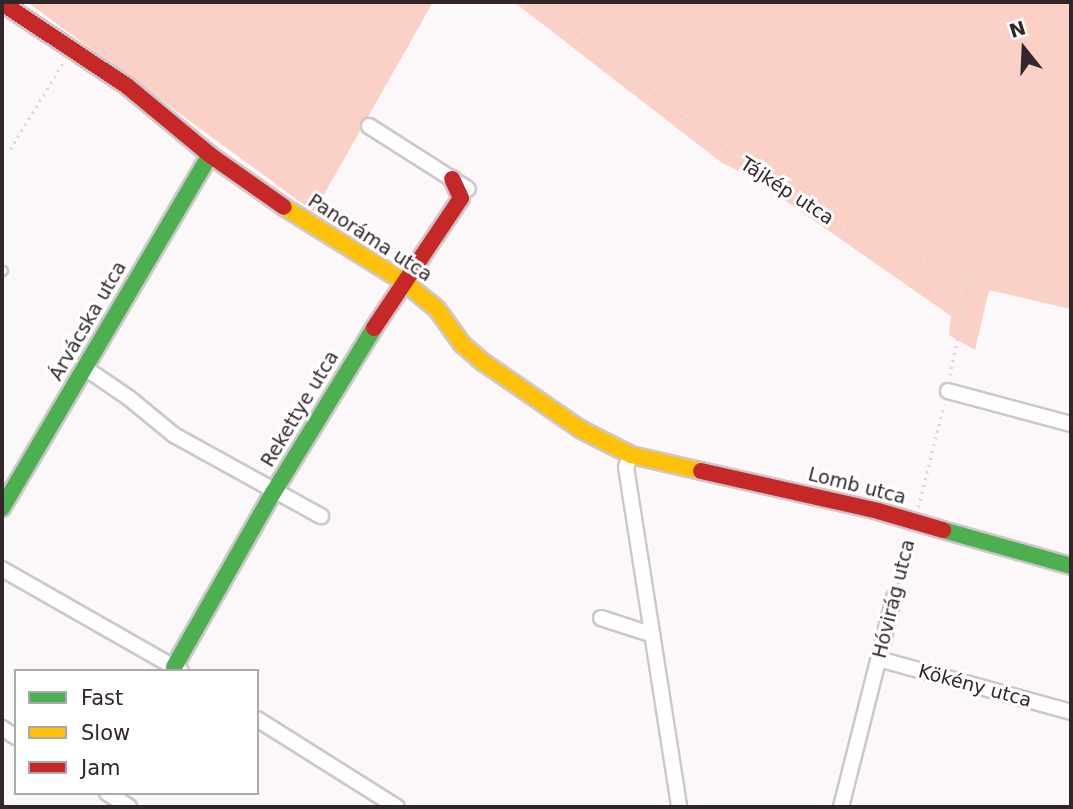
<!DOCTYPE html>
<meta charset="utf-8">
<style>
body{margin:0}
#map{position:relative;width:1073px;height:809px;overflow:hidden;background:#fcf7f9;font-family:"DejaVu Sans",sans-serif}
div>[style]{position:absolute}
.green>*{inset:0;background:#fbd0c6}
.path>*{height:2.5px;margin-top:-1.25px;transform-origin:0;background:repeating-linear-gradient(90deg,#d8d6d7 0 2px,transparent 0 7px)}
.roads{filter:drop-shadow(2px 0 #cec7c9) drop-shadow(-2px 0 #cec7c9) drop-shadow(0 2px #cec7c9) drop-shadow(0 -2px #cec7c9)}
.lane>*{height:7px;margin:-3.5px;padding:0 3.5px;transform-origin:3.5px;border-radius:3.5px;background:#fffefe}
.street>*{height:14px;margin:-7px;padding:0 7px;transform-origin:7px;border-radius:7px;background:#fffefe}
.fast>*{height:16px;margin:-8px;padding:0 8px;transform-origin:8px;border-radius:8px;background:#4caf50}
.slow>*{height:16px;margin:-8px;padding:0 8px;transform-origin:8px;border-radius:8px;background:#ffc107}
.jam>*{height:16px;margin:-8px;padding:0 8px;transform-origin:8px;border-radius:8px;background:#c62828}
span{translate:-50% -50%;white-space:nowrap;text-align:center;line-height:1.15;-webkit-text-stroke:6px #fff;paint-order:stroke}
.street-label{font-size:19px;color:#32262a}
.frame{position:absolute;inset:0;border:4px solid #32262a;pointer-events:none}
.legend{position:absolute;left:14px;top:669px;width:245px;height:126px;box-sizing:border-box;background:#fff;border:2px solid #ada8aa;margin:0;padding:9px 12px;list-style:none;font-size:21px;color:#32262a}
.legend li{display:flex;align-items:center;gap:14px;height:35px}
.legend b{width:35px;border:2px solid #ada8aa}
.north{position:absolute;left:989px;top:14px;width:70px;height:70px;-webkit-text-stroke:5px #fff;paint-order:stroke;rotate:342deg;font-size:19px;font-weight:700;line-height:28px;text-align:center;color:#32262a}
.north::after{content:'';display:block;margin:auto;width:24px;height:32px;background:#32262a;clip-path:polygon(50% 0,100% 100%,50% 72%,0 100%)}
</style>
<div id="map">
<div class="green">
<i style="clip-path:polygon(27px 2px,433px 2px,314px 212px)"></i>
<i style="clip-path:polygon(514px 2px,1071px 2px,1071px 309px,989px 290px,975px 350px,949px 335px,951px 316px,753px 178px,722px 163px)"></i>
</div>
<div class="path">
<i style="left:538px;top:2px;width:291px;rotate:38.2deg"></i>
<i style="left:767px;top:182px;width:70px;rotate:31.7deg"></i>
<i style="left:827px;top:219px;width:67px;rotate:25.8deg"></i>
<i style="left:887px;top:248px;width:81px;rotate:20.2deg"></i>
<i style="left:963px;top:276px;width:16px;rotate:75deg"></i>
<i style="left:967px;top:291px;width:89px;rotate:101.1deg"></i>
<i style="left:10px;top:149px;width:101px;rotate:-58.4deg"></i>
<i style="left:963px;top:276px;width:110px;rotate:10deg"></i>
<i style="left:918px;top:507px;width:106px;rotate:-75.8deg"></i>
<i style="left:898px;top:584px;width:49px;rotate:-75.7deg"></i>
</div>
<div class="roads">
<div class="lane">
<i style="left:2px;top:271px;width:1px;rotate:-45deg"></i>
</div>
<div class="street">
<i style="left:369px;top:126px;width:117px;rotate:32.5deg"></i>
<i style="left:85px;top:368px;width:53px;rotate:34.3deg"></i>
<i style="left:129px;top:398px;width:58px;rotate:39.4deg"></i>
<i style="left:174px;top:435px;width:168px;rotate:28.9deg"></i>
<i style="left:948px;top:391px;width:127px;rotate:15deg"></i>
<i style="left:631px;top:455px;width:13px;rotate:113deg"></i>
<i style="left:626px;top:467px;width:344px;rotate:81.1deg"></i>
<i style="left:2px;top:569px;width:206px;rotate:29.7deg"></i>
<i style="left:601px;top:618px;width:52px;rotate:18.1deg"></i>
<i style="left:879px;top:659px;width:199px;rotate:15.4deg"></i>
<i style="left:257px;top:719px;width:165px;rotate:32.2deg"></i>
<i style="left:2px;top:728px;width:17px;rotate:33deg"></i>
<i style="left:107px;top:793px;width:26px;rotate:32deg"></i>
<i style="left:841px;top:807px;width:216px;rotate:-75.8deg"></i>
</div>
<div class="fast">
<i style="left:2px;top:508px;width:410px;rotate:-59.5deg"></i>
<i style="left:943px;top:530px;width:133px;rotate:15.7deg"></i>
<i style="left:174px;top:667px;width:200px;rotate:-60.4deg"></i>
<i style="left:273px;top:493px;width:193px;rotate:-58.5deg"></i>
</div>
<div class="slow">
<i style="left:284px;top:207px;width:140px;rotate:31.9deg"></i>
<i style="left:403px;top:281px;width:44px;rotate:39.5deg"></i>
<i style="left:437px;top:309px;width:43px;rotate:54.5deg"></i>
<i style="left:462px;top:344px;width:28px;rotate:41deg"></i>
<i style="left:483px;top:362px;width:118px;rotate:34.6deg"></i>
<i style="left:580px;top:429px;width:57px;rotate:27deg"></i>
<i style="left:631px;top:455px;width:72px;rotate:12.9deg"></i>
</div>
<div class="jam">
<i style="left:2px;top:3px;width:150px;rotate:33.6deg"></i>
<i style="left:127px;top:86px;width:108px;rotate:39.7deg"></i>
<i style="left:210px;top:155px;width:90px;rotate:35.1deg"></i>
<i style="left:374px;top:328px;width:156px;rotate:-56.2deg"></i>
<i style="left:461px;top:198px;width:21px;rotate:-115deg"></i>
<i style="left:701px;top:471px;width:181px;rotate:12.7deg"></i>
<i style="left:878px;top:511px;width:68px;rotate:16.3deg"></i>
</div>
</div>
<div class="street-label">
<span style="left:787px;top:191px;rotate:33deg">Tájkép utca</span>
<span style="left:370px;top:238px;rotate:33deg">Panoráma utca</span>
<span style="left:88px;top:321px;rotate:-60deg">Árvácska utca</span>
<span style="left:300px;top:409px;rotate:-59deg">Rekettye utca</span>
<span style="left:857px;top:486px;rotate:14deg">Lomb utca</span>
<span style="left:894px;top:599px;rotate:-76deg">Hóvirág utca</span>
<span style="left:975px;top:686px;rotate:15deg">Kökény utca</span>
</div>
<div class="frame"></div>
<ul class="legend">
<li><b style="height:9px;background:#4caf50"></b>Fast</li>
<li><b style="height:9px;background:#ffc107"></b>Slow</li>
<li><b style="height:9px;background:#c62828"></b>Jam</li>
</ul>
<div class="north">N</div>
</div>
